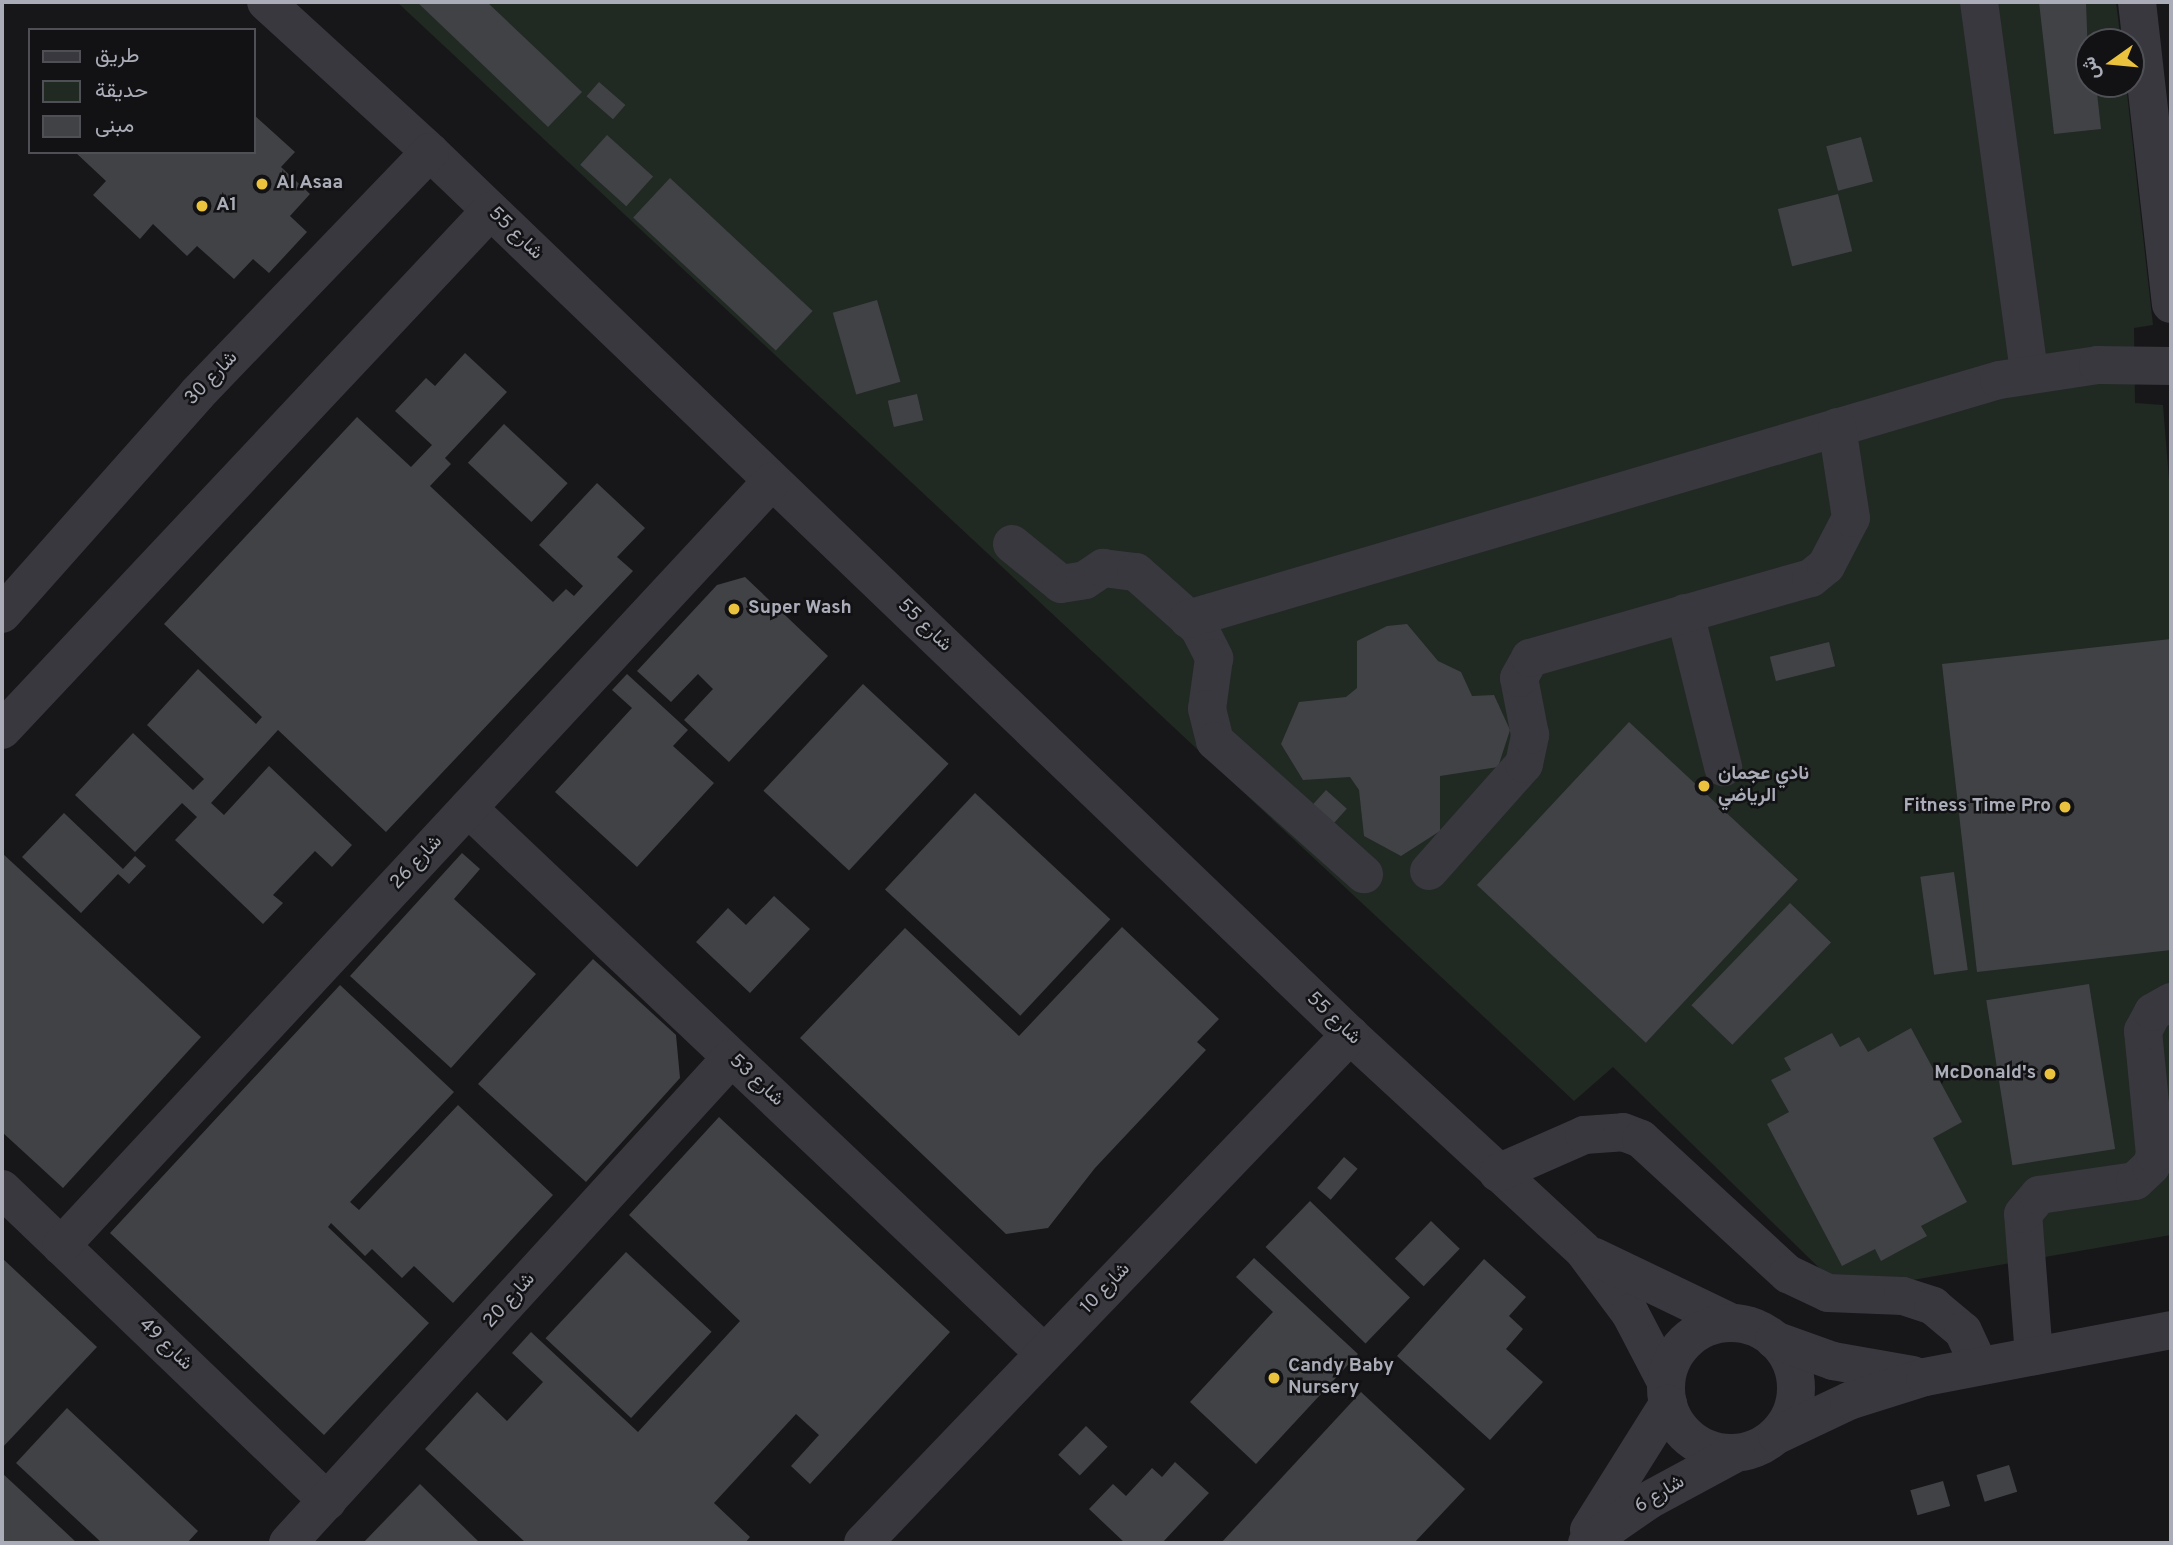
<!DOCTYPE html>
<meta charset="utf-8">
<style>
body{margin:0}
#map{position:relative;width:2173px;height:1545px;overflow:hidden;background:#171719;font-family:Overpass,Vazirmatn,sans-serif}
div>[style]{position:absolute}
.green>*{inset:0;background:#212923}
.building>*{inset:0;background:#414246;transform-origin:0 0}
.minor>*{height:38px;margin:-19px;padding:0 19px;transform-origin:19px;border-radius:19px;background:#38383e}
.minor>.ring{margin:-19px;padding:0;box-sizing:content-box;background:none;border:38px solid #38383e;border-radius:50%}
.dots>*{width:19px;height:19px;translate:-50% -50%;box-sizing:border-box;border:4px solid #121214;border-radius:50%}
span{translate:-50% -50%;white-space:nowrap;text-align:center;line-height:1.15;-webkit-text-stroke:5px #121214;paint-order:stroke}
.poi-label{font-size:19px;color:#aaadb8;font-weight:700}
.left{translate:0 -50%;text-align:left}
.right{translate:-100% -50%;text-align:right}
.street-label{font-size:19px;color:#aaadb8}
.frame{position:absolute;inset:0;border:4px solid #aaadb8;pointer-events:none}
.legend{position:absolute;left:28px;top:28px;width:228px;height:126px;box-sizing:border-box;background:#121214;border:2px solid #4f5056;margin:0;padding:9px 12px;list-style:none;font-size:21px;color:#aaadb8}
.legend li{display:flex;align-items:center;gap:14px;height:35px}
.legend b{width:35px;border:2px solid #4f5056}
.north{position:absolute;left:2075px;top:28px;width:70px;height:70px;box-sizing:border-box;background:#121214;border:2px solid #4f5056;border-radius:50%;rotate:255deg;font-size:19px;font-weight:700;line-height:28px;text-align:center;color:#aaadb8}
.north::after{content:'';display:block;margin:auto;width:24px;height:32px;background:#ebc23d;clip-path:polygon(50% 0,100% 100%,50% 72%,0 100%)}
</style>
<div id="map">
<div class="green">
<i style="clip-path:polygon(397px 2px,2116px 2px,2121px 42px,2089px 42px,2089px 84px,2126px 84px,2153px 325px,2134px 328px,2135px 403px,2163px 405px,2171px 504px,2171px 1235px,1844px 1292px,1613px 1067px,1574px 1101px)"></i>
</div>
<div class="building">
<i style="clip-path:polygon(417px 2px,487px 2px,582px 92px,548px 127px)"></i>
<i style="clip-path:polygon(2039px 2px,2086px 2px,2089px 84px,2096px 84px,2101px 129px,2054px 134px)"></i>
<i style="left:599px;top:82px;width:35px;height:19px;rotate:41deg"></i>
<i style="clip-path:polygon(254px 115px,295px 152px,281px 167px,310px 194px,290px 216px,307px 232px,269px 273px,253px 259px,234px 279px,197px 246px,187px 256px,153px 224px,140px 239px,93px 195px,106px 181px,75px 152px,254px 152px)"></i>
<i style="left:607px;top:135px;width:62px;height:40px;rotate:42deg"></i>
<i style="left:1861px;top:137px;width:46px;height:36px;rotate:75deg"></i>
<i style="left:670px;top:178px;width:195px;height:54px;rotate:43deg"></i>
<i style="left:1838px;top:194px;width:59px;height:62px;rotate:76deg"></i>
<i style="left:877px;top:300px;width:85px;height:46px;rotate:74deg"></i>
<i style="clip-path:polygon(465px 353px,507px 392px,445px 458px,451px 464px,430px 486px,553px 602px,566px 589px,574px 596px,583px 586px,539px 545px,597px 483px,645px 528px,617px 557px,633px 571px,386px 832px,278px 730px,211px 803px,224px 815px,269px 766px,352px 845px,332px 867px,315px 851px,273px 895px,283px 903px,263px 924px,175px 840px,197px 817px,182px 803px,135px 852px,75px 795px,133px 733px,193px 790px,204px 779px,147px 725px,198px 669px,256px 724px,262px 717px,164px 624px,357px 417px,411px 467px,432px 445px,395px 411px,426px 378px,435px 386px)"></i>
<i style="left:917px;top:394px;width:27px;height:30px;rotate:77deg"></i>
<i style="left:504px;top:424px;width:87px;height:53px;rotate:43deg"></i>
<i style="clip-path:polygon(745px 577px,828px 656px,729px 762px,684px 720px,713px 689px,698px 674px,671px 702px,637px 671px,717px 585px)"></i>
<i style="clip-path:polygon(1407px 624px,1438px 661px,1461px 672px,1472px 696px,1494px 695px,1510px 730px,1498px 767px,1440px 776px,1440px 831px,1401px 856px,1364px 836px,1359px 790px,1350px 777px,1303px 780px,1281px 744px,1299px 702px,1346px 697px,1357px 688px,1357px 641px,1387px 626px)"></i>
<i style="clip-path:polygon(2171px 639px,2171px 950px,1977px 972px,1942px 664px)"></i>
<i style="left:1829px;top:642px;width:25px;height:61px;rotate:76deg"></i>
<i style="clip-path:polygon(627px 674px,688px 730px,673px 746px,714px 783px,637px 867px,555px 792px,632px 708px,612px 690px)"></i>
<i style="left:863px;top:684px;width:117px;height:146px;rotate:43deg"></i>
<i style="left:1629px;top:722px;width:231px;height:223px;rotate:43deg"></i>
<i style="left:1326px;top:790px;width:28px;height:28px;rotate:42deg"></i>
<i style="left:975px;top:793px;width:185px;height:132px;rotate:43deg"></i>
<i style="clip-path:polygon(64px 813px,123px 869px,135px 856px,146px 866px,129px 884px,118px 874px,81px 913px,22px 857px)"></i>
<i style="clip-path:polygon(2px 853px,201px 1037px,63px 1188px,2px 1132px)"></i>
<i style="clip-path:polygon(462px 853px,480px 869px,454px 899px,536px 974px,451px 1068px,350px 976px)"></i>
<i style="left:1954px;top:872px;width:99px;height:34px;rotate:82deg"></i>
<i style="clip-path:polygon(774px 896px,810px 929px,750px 993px,696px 942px,728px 908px,746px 925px)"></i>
<i style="left:1790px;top:903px;width:57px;height:142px;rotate:44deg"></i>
<i style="clip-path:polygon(1122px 927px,1219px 1019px,1197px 1042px,1206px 1050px,1095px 1168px,1048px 1228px,1006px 1234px,800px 1038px,905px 928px,1019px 1036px)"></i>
<i style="clip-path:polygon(593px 959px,676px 1035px,680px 1078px,586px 1182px,478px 1084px)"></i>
<i style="left:2089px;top:984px;width:167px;height:104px;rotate:81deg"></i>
<i style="clip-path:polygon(340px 985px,454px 1092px,350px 1202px,359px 1210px,458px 1105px,553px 1195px,453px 1303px,414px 1266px,402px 1278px,372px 1249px,365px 1256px,331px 1223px,328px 1227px,429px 1323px,324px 1435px,110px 1233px)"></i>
<i style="clip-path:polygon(1911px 1028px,1962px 1122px,1933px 1138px,1967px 1202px,1921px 1226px,1927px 1236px,1881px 1261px,1875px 1249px,1842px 1266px,1767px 1124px,1789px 1112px,1771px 1080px,1791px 1070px,1784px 1058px,1832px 1033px,1840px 1047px,1859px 1037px,1868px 1052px)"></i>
<i style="clip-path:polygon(719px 1117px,950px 1332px,810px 1484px,791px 1466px,819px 1435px,796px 1414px,714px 1503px,750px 1537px,745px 1543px,526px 1543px,425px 1449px,477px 1392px,507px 1421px,543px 1382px,512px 1353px,531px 1332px,638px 1432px,740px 1321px,629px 1215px)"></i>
<i style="left:1344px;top:1157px;width:18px;height:41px;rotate:41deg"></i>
<i style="left:1310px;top:1201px;width:139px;height:64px;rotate:44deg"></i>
<i style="left:1431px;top:1221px;width:40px;height:52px;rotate:44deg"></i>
<i style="left:626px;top:1252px;width:117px;height:118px;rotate:43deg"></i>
<i style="clip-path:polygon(2px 1258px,97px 1347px,2px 1448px)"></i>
<i style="clip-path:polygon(1254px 1258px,1358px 1354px,1256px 1464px,1190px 1402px,1273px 1312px,1236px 1277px)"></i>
<i style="clip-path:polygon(1484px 1259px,1526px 1297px,1509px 1316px,1523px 1329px,1506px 1349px,1543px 1382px,1490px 1440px,1397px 1356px)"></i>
<i style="clip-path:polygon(1361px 1392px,1465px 1489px,1414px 1543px,1221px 1543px)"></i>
<i style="clip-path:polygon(67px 1408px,198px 1531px,187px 1543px,102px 1543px,16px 1463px)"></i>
<i style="left:1086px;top:1426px;width:30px;height:40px;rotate:44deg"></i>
<i style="clip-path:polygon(1175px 1462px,1209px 1493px,1162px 1543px,1125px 1543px,1089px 1509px,1113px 1484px,1126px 1496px,1152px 1468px,1162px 1477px)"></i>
<i style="left:2009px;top:1465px;width:28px;height:34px;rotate:73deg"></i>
<i style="clip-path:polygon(2px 1473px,30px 1499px,77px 1543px,2px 1543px)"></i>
<i style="left:1943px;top:1481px;width:26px;height:34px;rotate:74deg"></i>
<i style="clip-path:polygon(420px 1484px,480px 1543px,363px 1543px)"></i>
</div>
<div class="minor">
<i style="left:266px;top:2px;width:222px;rotate:42.4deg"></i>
<i style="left:430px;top:152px;width:1275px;rotate:43.82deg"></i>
<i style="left:1350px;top:1035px;width:317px;rotate:42.7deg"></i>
<i style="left:1583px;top:1250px;width:79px;rotate:53.3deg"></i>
<i style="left:1630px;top:1313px;width:78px;rotate:62.4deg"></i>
<i style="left:1979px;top:2px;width:375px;rotate:82.3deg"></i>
<i style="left:2137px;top:2px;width:304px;rotate:83.6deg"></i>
<i style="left:1012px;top:544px;width:63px;rotate:39.2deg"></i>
<i style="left:1061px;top:584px;width:24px;rotate:-9deg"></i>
<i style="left:1085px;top:580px;width:22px;rotate:-34deg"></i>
<i style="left:1103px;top:568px;width:33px;rotate:7deg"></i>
<i style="left:1136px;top:572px;width:84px;rotate:41.6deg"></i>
<i style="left:1199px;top:628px;width:34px;rotate:63deg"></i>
<i style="left:1214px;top:658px;width:51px;rotate:97.8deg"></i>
<i style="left:1207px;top:709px;width:33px;rotate:76deg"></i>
<i style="left:1215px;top:741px;width:200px;rotate:41.8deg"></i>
<i style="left:1685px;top:613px;width:159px;rotate:76.1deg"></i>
<i style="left:2px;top:614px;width:294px;rotate:-48.4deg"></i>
<i style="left:197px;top:394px;width:336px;rotate:-46.1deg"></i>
<i style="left:1188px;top:619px;width:845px;rotate:-16.42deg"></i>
<i style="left:1999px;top:380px;width:100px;rotate:-8.6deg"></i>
<i style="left:2098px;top:365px;width:73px;rotate:0.8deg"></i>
<i style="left:2px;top:730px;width:712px;rotate:-46.76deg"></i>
<i style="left:468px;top:808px;width:793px;rotate:43.42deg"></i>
<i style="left:1429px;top:871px;width:143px;rotate:-48.4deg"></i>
<i style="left:1524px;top:764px;width:30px;rotate:-78deg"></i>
<i style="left:1530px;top:735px;width:58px;rotate:-100.9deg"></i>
<i style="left:1519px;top:678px;width:23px;rotate:-61deg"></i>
<i style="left:1530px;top:658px;width:292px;rotate:-15.9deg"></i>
<i style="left:1811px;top:578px;width:19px;rotate:-39deg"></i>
<i style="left:1826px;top:566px;width:54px;rotate:-62.5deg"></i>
<i style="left:1851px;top:518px;width:92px;rotate:-98.7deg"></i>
<i style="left:1498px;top:1173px;width:94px;rotate:-23.8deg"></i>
<i style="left:1584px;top:1135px;width:39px;rotate:-4deg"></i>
<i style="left:1623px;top:1132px;width:19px;rotate:21deg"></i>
<i style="left:1641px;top:1139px;width:200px;rotate:42.6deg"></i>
<i style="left:1788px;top:1274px;width:44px;rotate:25.4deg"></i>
<i style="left:1828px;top:1293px;width:75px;rotate:2.3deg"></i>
<i style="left:1903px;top:1296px;width:32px;rotate:18deg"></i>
<i style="left:1933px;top:1306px;width:39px;rotate:40deg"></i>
<i style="left:1963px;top:1331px;width:38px;rotate:65deg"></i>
<i style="left:2px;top:1189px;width:451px;rotate:43.8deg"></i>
<i style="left:61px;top:1246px;width:1044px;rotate:-47.1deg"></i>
<i style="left:1595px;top:1257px;width:152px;rotate:25.7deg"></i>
<i class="ring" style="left:1666px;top:1323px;width:92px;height:92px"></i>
<i style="left:1774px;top:1340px;width:63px;rotate:19.6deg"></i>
<i style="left:1833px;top:1361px;width:81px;rotate:9.9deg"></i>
<i style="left:2034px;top:1356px;width:142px;rotate:-94.4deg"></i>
<i style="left:2023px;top:1214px;width:25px;rotate:-50deg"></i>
<i style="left:2039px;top:1195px;width:97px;rotate:-8.3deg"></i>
<i style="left:2135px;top:1181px;width:22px;rotate:-43deg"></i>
<i style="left:2151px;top:1166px;width:12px;rotate:-70deg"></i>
<i style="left:2155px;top:1155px;width:125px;rotate:-95.5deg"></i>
<i style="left:2143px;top:1031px;width:21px;rotate:-62deg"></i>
<i style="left:2153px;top:1012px;width:21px;rotate:-29deg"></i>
<i style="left:1777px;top:1435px;width:80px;rotate:-25.3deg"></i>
<i style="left:1849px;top:1401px;width:80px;rotate:-17.5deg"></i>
<i style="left:1925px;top:1377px;width:250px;rotate:-10.8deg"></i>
<i style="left:1589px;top:1530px;width:149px;rotate:-57.9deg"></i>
<i style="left:288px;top:1543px;width:657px;rotate:-47.59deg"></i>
<i style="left:863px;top:1543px;width:704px;rotate:-46.21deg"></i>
<i style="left:1587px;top:1543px;width:75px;rotate:-34.7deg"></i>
<i style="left:1649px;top:1500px;width:99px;rotate:-28.4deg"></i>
</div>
<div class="dots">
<i style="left:262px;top:184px;background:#ebc23d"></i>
<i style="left:202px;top:206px;background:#ebc23d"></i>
<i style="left:734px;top:609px;background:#ebc23d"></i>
<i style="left:1704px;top:786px;background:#ebc23d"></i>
<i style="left:2065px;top:807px;background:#ebc23d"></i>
<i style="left:2050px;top:1074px;background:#ebc23d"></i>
<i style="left:1274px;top:1378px;background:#ebc23d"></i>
</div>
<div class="poi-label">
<span class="left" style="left:276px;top:184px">Al Asaa</span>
<span class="left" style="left:216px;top:206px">A1</span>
<span class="left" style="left:748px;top:609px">Super Wash</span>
<span class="left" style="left:1718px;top:786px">نادي عجمان<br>الرياضي</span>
<span class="right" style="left:2051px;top:807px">Fitness Time Pro</span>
<span class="right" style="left:2036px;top:1074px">McDonald's</span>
<span class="left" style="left:1288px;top:1378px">Candy Baby<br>Nursery</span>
</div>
<div class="street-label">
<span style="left:515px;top:234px;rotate:44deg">شارع 55</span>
<span style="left:212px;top:379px;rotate:-46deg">شارع 30</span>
<span style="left:924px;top:626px;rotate:44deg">شارع 55</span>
<span style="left:417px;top:863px;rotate:-47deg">شارع 26</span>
<span style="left:1333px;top:1019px;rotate:44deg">شارع 55</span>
<span style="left:756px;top:1081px;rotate:43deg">شارع 53</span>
<span style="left:1106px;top:1289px;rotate:-46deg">شارع 10</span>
<span style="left:510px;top:1301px;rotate:-48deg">شارع 20</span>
<span style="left:165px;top:1345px;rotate:44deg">شارع 49</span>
<span style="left:1660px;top:1495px;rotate:-31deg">شارع 6</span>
</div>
<div class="frame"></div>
<ul class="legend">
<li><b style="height:9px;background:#38383e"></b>طريق</li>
<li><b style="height:19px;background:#212923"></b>حديقة</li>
<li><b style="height:19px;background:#414246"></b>مبنى</li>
</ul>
<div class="north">ش</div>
</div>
